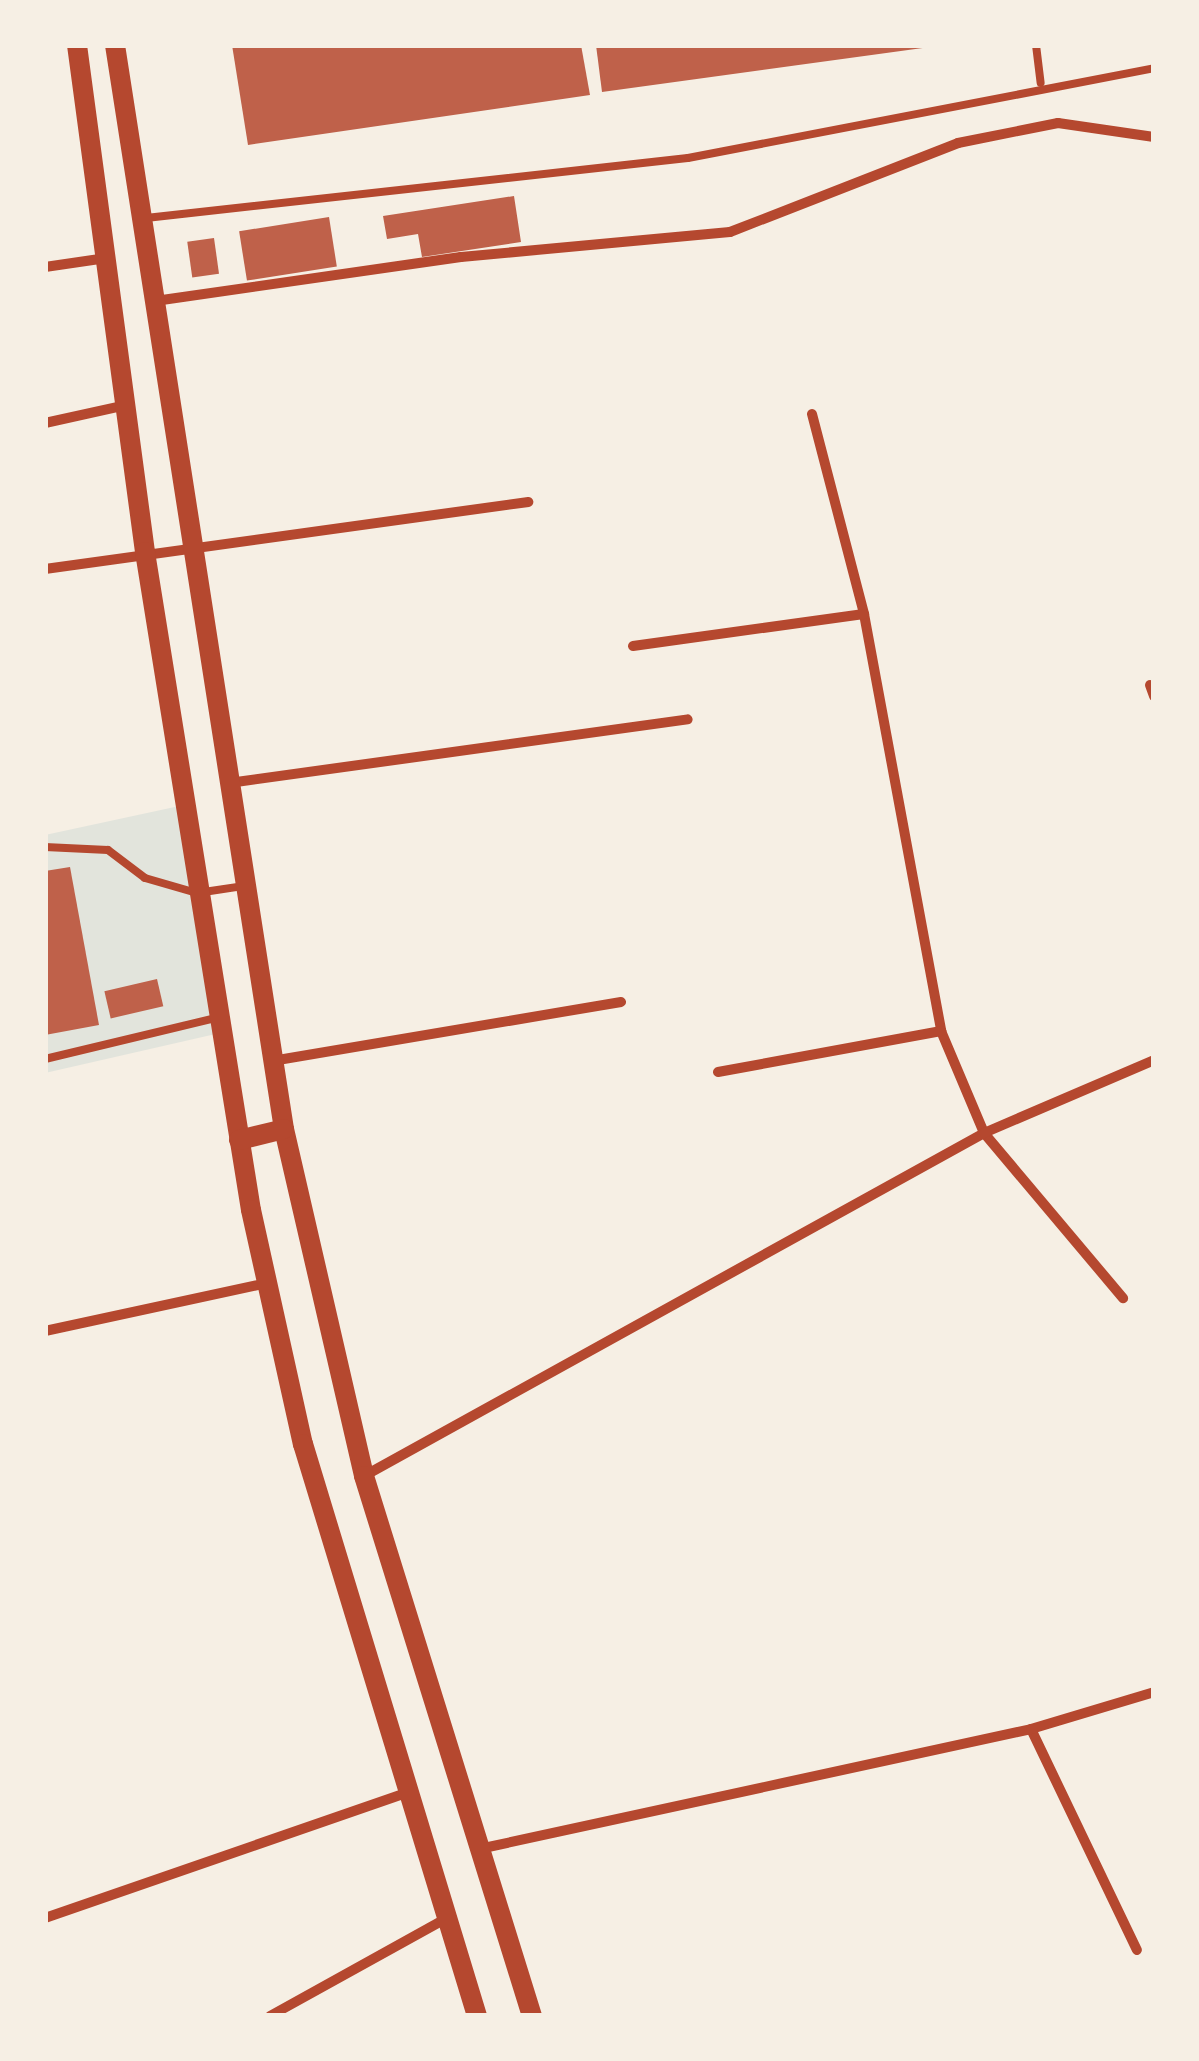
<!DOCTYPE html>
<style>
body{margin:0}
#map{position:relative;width:1199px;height:2061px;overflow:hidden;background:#f6efe4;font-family:"PT Sans",sans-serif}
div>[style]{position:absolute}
.green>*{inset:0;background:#e2e4dc}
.building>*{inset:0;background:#bf614a;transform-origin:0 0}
.service>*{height:8px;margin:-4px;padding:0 4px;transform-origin:4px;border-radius:4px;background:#b5482f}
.minor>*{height:10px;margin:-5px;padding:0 5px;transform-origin:5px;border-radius:5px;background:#b5482f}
.secondary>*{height:20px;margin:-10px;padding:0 10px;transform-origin:10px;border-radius:10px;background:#b5482f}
span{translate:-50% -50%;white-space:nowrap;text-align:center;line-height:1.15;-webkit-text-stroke:8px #f6efe4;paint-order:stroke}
.frame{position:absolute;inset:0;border:48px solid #f6efe4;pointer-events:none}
</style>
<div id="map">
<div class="green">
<i style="clip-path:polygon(184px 805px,220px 1033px,45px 1073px,45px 835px)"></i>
</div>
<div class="building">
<i style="clip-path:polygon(232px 45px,581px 45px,590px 95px,248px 145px)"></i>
<i style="clip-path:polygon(596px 45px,930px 45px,930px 47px,602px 92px)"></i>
<i style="clip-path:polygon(514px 196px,521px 242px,422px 257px,418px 234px,387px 239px,383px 216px)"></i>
<i style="left:329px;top:217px;width:50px;height:91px;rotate:81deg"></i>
<i style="left:214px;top:238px;width:36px;height:27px;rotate:82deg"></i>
<i style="clip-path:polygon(70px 867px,99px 1025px,45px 1035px,45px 871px)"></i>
<i style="left:157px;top:979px;width:28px;height:54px;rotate:77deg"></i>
</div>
<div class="service">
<i style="left:1036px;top:45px;width:38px;rotate:83deg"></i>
<i style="left:146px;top:218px;width:545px;rotate:-6.32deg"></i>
<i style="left:688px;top:158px;width:475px;rotate:-10.9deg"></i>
<i style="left:45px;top:847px;width:63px;rotate:2.7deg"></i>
<i style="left:108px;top:850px;width:46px;rotate:37.1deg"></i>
<i style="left:145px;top:878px;width:54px;rotate:16.1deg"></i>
<i style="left:197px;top:893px;width:48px;rotate:-8.5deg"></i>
<i style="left:45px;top:1059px;width:176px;rotate:-13.5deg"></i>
</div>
<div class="minor">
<i style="left:45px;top:267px;width:62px;rotate:-8.4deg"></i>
<i style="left:155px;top:301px;width:309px;rotate:-8.2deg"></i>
<i style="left:461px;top:257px;width:270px;rotate:-5.3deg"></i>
<i style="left:730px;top:232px;width:245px;rotate:-21.3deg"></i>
<i style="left:958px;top:143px;width:102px;rotate:-11.3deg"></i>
<i style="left:1058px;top:123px;width:97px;rotate:8.3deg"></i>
<i style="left:812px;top:414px;width:207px;rotate:75.4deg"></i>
<i style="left:864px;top:614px;width:424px;rotate:79.5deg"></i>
<i style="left:941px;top:1031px;width:111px;rotate:67.1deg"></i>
<i style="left:984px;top:1133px;width:216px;rotate:49.9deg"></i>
<i style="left:45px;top:423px;width:84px;rotate:-12.4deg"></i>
<i style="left:45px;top:569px;width:488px;rotate:-7.9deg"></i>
<i style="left:633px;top:646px;width:233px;rotate:-7.9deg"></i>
<i style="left:1150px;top:685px;width:12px;rotate:70deg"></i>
<i style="left:229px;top:783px;width:463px;rotate:-7.9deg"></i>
<i style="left:272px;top:1061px;width:354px;rotate:-9.6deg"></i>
<i style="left:718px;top:1072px;width:227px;rotate:-10.4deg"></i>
<i style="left:45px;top:1331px;width:227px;rotate:-12.2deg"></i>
<i style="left:364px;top:1476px;width:709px;rotate:-28.95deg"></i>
<i style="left:984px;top:1133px;width:185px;rotate:-23.2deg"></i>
<i style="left:1031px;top:1729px;width:245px;rotate:64.4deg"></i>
<i style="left:479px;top:1849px;width:565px;rotate:-12.26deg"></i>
<i style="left:1031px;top:1729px;width:128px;rotate:-16.7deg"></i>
<i style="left:45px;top:1918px;width:382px;rotate:-19.1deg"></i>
<i style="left:270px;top:2016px;width:200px;rotate:-29deg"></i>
</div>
<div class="secondary">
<i style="left:77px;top:45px;width:512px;rotate:82.36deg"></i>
<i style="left:145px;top:552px;width:666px;rotate:80.85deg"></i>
<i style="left:251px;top:1210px;width:240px;rotate:77.5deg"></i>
<i style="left:303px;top:1444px;width:598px;rotate:73.08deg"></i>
<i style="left:115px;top:45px;width:1097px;rotate:81.14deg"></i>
<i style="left:284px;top:1129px;width:356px;rotate:77deg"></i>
<i style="left:364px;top:1476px;width:566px;rotate:72.72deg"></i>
<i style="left:239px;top:1140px;width:46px;rotate:-13.7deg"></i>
</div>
<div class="frame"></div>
</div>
